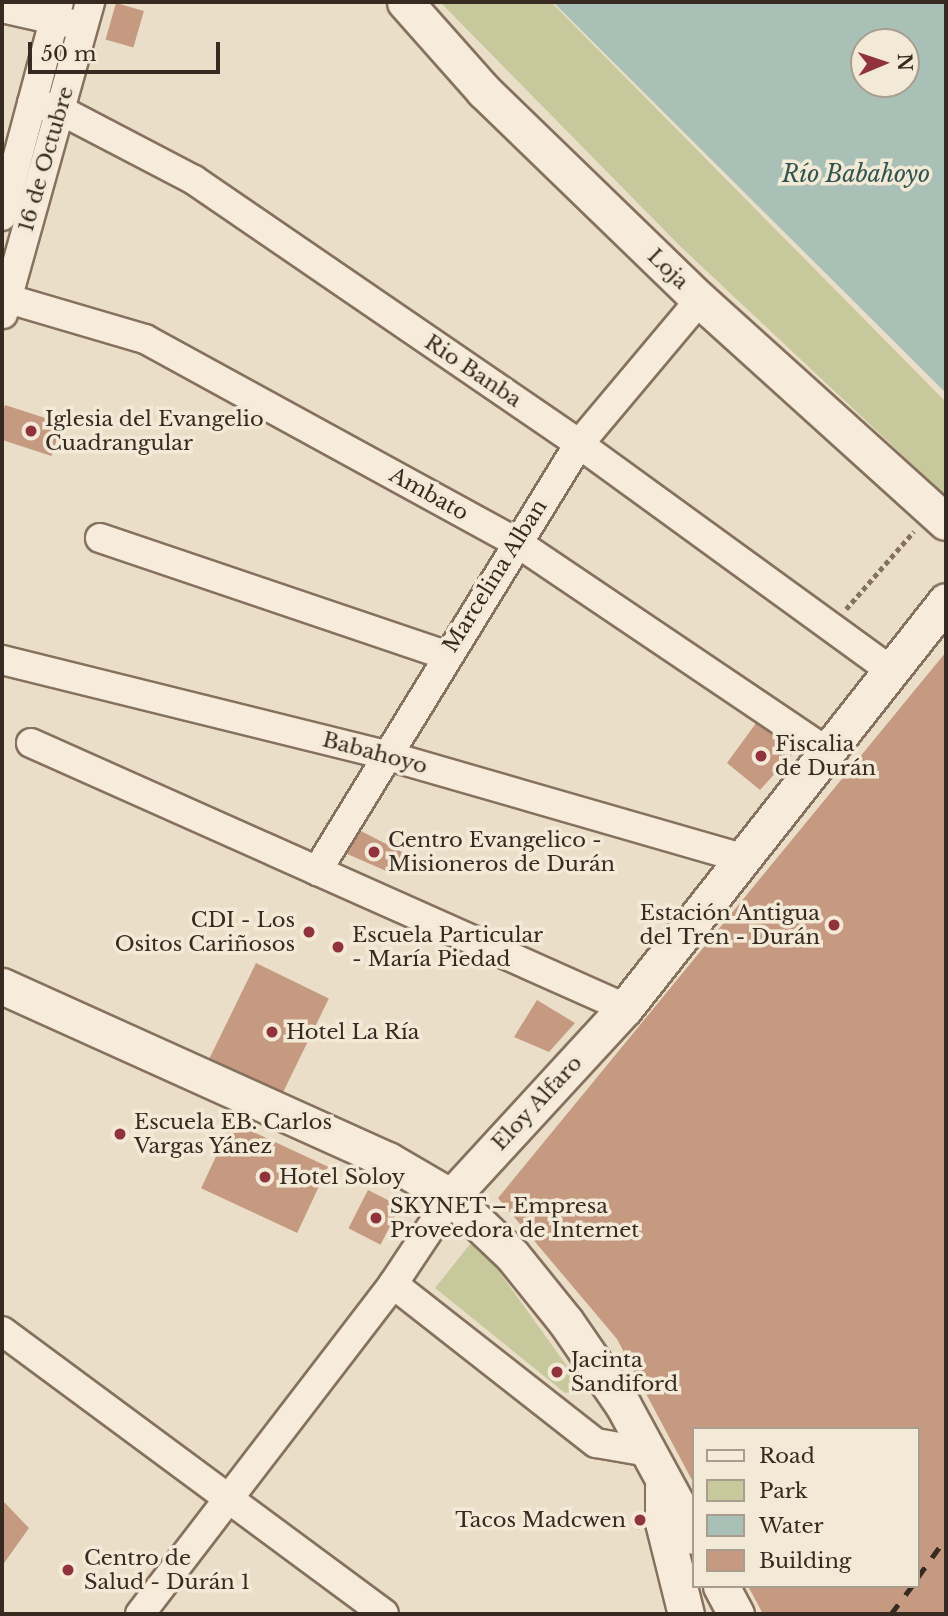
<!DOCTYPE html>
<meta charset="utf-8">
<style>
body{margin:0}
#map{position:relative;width:948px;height:1616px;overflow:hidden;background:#ebdec8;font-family:"Libre Baskerville",serif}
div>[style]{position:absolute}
.green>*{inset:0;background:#c7c99c}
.water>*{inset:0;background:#a9c0b7}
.building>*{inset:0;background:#c69981;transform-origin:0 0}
.path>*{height:4.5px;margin-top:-2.25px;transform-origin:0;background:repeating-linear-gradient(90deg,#86715e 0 5px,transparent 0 8.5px)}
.roads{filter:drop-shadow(2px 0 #86715e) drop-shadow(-2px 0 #86715e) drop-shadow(0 2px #86715e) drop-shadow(0 -2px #86715e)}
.minor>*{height:28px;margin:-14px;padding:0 14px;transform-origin:14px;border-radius:14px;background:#f7ecdb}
.tertiary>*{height:35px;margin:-17.5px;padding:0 17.5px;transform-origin:17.5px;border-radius:17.5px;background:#f7ecdb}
.rail>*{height:5px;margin-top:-2.5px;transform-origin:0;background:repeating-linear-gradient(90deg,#372a21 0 12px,transparent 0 24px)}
.dots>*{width:19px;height:19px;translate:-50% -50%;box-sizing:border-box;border:4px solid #f3e9d7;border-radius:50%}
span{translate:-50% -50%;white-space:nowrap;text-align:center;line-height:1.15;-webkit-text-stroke:7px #f3e9d7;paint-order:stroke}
.street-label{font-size:21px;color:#372a21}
.poi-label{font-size:21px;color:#372a21}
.left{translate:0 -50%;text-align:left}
.right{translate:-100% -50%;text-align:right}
.water-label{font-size:23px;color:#315651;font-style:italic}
.frame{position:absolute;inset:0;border:4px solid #372a21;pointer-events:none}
.legend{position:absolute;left:692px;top:1427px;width:228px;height:161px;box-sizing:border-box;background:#f3e9d7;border:2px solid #a89d8e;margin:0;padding:9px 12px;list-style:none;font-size:21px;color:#372a21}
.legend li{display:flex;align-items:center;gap:14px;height:35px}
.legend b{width:35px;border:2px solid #a89d8e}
.north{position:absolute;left:850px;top:28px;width:70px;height:70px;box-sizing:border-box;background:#f3e9d7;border:2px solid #a89d8e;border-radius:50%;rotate:88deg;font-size:19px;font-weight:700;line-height:28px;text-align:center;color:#372a21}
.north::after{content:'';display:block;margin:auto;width:24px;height:32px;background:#90333a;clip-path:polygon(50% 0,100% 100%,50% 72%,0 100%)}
.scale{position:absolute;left:28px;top:42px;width:192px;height:32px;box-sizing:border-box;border:4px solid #372a21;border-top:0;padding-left:9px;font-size:21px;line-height:24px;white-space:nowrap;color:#372a21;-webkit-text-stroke:5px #f3e9d7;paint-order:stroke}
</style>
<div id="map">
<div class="green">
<i style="clip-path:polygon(440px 2px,551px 2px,946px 402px,946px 496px,681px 247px)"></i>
<i style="clip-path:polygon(475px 1238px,577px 1380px,574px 1392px,565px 1393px,435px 1288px)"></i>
</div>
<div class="water">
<i style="clip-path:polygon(evenodd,553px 2px,946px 2px,946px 393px,553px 2px,864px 42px,906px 42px,906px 84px,864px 84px,864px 42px)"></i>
</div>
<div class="building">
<i style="left:116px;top:3px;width:29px;height:38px;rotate:16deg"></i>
<i style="left:5px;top:405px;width:60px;height:34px;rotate:18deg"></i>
<i style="clip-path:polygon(946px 652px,946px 1614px,763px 1614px,748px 1586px,918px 1586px,918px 1429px,694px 1429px,694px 1484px,617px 1339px,498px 1198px)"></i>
<i style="clip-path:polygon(759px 719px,798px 748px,760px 790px,727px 763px)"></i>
<i style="clip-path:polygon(357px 829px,402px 852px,393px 874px,345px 853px)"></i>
<i style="left:256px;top:963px;width:81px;height:111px;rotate:26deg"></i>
<i style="clip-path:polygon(537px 1000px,575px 1023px,549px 1052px,514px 1037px)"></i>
<i style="left:232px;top:1122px;width:106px;height:73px;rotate:25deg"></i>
<i style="left:368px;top:1190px;width:36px;height:43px;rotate:27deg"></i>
<i style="clip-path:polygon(3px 1501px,29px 1528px,2px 1566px,2px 1503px)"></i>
<i style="left:641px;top:1511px;width:11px;height:16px;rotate:41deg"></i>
</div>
<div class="path">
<i style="left:846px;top:609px;width:103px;rotate:-48.9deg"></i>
</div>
<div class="roads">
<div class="minor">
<i style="left:2px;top:8px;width:73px;rotate:12.7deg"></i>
<i style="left:32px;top:103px;width:29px;rotate:14deg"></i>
<i style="left:60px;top:110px;width:151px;rotate:27.6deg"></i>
<i style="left:194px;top:180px;width:467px;rotate:34.4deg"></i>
<i style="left:579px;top:444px;width:389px;rotate:36deg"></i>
<i style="left:2px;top:216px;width:221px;rotate:-75.1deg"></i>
<i style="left:2px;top:297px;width:149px;rotate:16.4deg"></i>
<i style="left:145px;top:339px;width:423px;rotate:28.7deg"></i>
<i style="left:516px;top:542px;width:374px;rotate:34deg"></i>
<i style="left:3px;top:314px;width:324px;rotate:-74.4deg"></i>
<i style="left:100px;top:538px;width:364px;rotate:18.7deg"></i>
<i style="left:2px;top:660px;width:395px;rotate:13.9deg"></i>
<i style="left:385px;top:755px;width:376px;rotate:16.1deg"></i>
<i style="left:31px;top:743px;width:650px;rotate:24.04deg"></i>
<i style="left:317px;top:871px;width:501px;rotate:-58.47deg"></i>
<i style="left:579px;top:444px;width:188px;rotate:-50deg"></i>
<i style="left:393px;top:1284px;width:258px;rotate:38.1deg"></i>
<i style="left:596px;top:1443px;width:53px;rotate:9.8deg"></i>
<i style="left:2px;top:1331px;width:475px;rotate:36.5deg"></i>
<i style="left:140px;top:1614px;width:416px;rotate:-52.5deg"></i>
<i style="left:393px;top:1284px;width:105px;rotate:-56.3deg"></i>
</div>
<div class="tertiary">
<i style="left:405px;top:2px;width:119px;rotate:48.4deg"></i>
<i style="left:484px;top:91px;width:301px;rotate:44.1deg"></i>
<i style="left:700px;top:300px;width:331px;rotate:42.1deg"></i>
<i style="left:2px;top:986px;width:423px;rotate:24.3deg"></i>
<i style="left:388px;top:1160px;width:73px;rotate:30.4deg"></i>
<i style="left:451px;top:1197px;width:84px;rotate:43.6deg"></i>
<i style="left:512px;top:1255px;width:86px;rotate:51.1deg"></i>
<i style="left:566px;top:1322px;width:101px;rotate:55.5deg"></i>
<i style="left:623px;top:1405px;width:149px;rotate:61.5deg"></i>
<i style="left:451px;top:1197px;width:257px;rotate:-47.4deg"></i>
<i style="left:625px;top:1008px;width:518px;rotate:-51.74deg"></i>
<i style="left:663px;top:1487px;width:35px;rotate:90deg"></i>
<i style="left:663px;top:1522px;width:95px;rotate:76deg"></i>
<i style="left:721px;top:1586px;width:32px;rotate:62deg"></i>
</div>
</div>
<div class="rail">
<i style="left:918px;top:1577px;width:48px;rotate:-54.3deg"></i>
<i style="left:891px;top:1614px;width:35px;rotate:-53deg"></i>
</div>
<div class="dots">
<i style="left:31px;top:431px;background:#90333a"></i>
<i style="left:761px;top:756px;background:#90333a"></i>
<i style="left:374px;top:852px;background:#90333a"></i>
<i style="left:834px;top:925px;background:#90333a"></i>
<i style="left:309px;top:932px;background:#90333a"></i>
<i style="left:338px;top:947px;background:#90333a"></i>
<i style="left:272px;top:1032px;background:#90333a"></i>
<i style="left:120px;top:1134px;background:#90333a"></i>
<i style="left:265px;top:1177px;background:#90333a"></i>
<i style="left:376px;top:1218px;background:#90333a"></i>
<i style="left:557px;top:1372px;background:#90333a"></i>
<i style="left:640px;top:1520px;background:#90333a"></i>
<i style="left:68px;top:1570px;background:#90333a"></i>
</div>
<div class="street-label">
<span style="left:46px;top:159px;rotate:-74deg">16 de Octubre</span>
<span style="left:668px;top:269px;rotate:44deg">Loja</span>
<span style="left:473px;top:371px;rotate:34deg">Rio Banba</span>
<span style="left:429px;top:494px;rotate:29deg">Ambato</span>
<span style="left:495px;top:576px;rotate:-58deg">Marcelina Alban</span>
<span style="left:375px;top:753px;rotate:15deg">Babahoyo</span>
<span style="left:537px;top:1103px;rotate:-47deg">Eloy Alfaro</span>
</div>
<div class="poi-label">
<span class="left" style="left:45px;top:431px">Iglesia del Evangelio<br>Cuadrangular</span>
<span class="left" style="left:775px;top:756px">Fiscalia<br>de Durán</span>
<span class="left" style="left:388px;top:852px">Centro Evangelico -<br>Misioneros de Durán</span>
<span class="right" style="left:820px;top:925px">Estación Antigua<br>del Tren - Durán</span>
<span class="right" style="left:295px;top:932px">CDI - Los<br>Ositos Cariñosos</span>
<span class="left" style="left:352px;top:947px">Escuela Particular<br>- María Piedad</span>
<span class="left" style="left:286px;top:1032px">Hotel La Ría</span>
<span class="left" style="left:134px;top:1134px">Escuela EB. Carlos<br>Vargas Yánez</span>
<span class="left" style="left:279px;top:1177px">Hotel Soloy</span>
<span class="left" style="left:390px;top:1218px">SKYNET – Empresa<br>Proveedora de Internet</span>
<span class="left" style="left:571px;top:1372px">Jacinta<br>Sandiford</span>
<span class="right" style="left:626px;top:1520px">Tacos Madcwen</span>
<span class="left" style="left:84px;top:1570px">Centro de<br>Salud - Durán 1</span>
</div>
<div class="water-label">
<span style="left:856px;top:174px">Río Babahoyo</span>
</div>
<div class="frame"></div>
<ul class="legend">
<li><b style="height:9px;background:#f7ecdb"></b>Road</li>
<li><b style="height:19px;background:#c7c99c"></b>Park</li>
<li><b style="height:19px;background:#a9c0b7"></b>Water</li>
<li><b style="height:19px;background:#c69981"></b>Building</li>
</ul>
<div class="north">N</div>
<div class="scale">50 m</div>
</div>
